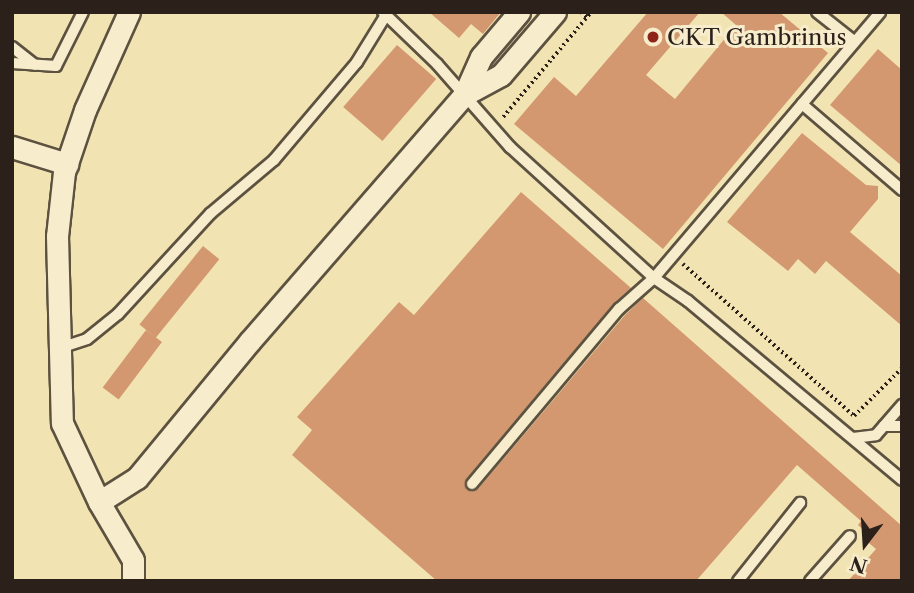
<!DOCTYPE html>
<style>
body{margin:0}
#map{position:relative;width:914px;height:593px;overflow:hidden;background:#f2e4b2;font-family:"Libre Caslon Text",serif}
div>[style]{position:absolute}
.building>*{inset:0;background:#d39870;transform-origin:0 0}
.path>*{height:3.5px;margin-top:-1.75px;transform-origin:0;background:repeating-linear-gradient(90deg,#2b211a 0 2px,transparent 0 5.5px)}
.roads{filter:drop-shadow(2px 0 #5d5240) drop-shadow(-2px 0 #5d5240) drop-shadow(0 2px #5d5240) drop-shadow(0 -2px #5d5240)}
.lane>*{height:10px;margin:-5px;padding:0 5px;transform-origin:5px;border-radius:5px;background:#f7edcd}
.street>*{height:21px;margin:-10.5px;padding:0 10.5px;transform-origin:10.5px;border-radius:10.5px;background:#f7edcd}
.dots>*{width:19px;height:19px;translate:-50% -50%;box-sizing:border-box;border:4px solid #f7edcd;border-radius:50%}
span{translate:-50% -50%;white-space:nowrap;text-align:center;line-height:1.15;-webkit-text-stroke:6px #f7edcd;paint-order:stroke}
.poi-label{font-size:23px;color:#2b211a}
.left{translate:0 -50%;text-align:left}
.frame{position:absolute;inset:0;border:14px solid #2b211a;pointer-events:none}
.north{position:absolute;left:830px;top:509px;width:70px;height:70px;-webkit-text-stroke:5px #f7edcd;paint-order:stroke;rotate:197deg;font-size:19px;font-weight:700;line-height:28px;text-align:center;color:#2b211a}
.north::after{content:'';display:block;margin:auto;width:24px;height:32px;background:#2b211a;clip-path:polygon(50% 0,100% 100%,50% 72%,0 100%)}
</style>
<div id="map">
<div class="building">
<i style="clip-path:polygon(429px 12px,501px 12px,483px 34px,471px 24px,459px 38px)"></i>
<i style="clip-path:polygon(648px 12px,700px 12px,646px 75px,675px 99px,736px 25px,721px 12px,779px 12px,828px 53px,663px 249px,514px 124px,554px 77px,576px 96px)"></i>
<i style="left:397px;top:45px;width:52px;height:82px;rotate:41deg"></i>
<i style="clip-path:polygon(878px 49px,902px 70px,902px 166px,830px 105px)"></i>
<i style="clip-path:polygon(802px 133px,866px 185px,878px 186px,878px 199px,850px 232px,902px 276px,902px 326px,826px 261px,815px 274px,798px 259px,788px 271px,727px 222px)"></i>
<i style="clip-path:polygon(521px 192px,631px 288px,613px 304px,466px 479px,466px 490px,478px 489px,625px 315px,643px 298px,902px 526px,902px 581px,848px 581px,876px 549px,863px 538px,867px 533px,858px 525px,861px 521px,797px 465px,696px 581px,437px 581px,292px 455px,312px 430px,297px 417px,399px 302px,414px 315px)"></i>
<i style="left:203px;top:246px;width:21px;height:101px;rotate:39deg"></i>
<i style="left:146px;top:330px;width:20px;height:72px;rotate:37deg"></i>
</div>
<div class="path">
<i style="left:581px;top:12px;width:8px;rotate:40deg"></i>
<i style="left:503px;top:117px;width:137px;rotate:-50deg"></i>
<i style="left:683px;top:264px;width:229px;rotate:41.6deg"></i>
<i style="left:854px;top:416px;width:68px;rotate:-45deg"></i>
</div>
<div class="roads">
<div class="lane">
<i style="left:383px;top:12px;width:75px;rotate:43.9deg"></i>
<i style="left:437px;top:64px;width:111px;rotate:48.7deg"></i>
<i style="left:510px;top:147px;width:195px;rotate:42.3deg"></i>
<i style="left:654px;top:278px;width:349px;rotate:-49.6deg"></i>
<i style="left:817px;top:12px;width:48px;rotate:38.3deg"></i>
<i style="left:12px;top:47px;width:29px;rotate:38deg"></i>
<i style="left:12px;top:63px;width:44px;rotate:3.9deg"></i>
<i style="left:56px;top:66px;width:60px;rotate:-63.4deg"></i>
<i style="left:802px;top:104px;width:132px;rotate:40.7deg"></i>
<i style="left:60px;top:348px;width:28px;rotate:-18deg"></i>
<i style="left:87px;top:339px;width:40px;rotate:-39deg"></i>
<i style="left:118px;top:314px;width:137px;rotate:-47.4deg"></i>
<i style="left:211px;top:213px;width:82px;rotate:-40.1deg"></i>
<i style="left:274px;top:160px;width:128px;rotate:-49.7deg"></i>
<i style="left:357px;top:62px;width:55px;rotate:-58.3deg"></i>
<i style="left:884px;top:426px;width:18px"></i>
<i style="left:853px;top:438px;width:23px;rotate:-7deg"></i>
<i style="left:876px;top:435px;width:40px;rotate:-49deg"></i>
<i style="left:472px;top:484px;width:229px;rotate:-50deg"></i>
<i style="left:619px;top:309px;width:47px;rotate:-41.5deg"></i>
<i style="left:654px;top:278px;width:41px;rotate:34.1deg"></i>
<i style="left:688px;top:301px;width:279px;rotate:39.9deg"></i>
<i style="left:738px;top:581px;width:100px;rotate:-51.5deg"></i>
<i style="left:810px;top:581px;width:60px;rotate:-48.4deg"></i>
</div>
<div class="street">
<i style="left:129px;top:12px;width:107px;rotate:114.2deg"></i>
<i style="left:85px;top:110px;width:65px;rotate:108.7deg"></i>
<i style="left:64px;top:172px;width:64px;rotate:96.2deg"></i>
<i style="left:57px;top:236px;width:187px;rotate:88.5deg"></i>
<i style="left:62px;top:423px;width:87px;rotate:64.9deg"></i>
<i style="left:99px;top:502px;width:67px;rotate:59.6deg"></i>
<i style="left:133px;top:560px;width:21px;rotate:90deg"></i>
<i style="left:464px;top:95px;width:42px;rotate:-65.9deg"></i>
<i style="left:481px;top:57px;width:59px;rotate:-49.8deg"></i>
<i style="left:12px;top:147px;width:58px;rotate:17.2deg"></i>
<i style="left:99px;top:502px;width:45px;rotate:-32.3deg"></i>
<i style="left:137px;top:478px;width:178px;rotate:-50.5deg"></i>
<i style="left:250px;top:341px;width:326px;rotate:-49deg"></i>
<i style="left:464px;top:95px;width:42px;rotate:-28.4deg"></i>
<i style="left:501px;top:75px;width:83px;rotate:-49.4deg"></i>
</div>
</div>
<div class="dots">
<i style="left:653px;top:37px;background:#8f2418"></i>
</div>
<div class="poi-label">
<span class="left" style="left:667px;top:37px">CKT Gambrinus</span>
</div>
<div class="frame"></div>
<div class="north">N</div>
</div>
